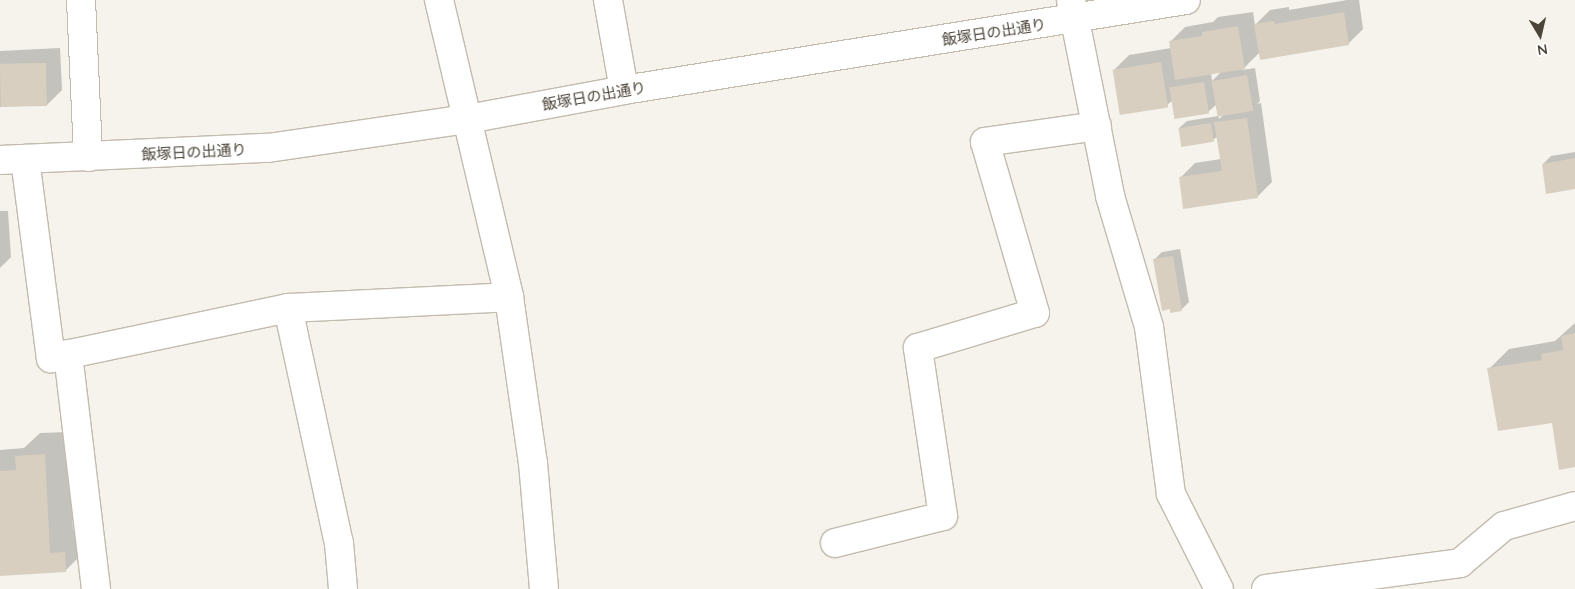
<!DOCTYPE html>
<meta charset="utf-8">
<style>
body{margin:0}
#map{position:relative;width:1575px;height:589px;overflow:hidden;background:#f6f3ec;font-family:Quicksand,"Noto Sans JP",sans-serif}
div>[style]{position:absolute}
.shadow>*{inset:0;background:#0003}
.building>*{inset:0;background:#d8cfc1;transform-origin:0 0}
.roads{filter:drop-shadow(1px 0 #c2bbae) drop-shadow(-1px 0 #c2bbae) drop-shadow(0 1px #c2bbae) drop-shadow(0 -1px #c2bbae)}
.minor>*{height:28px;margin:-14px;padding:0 14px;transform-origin:14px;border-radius:14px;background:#fff}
span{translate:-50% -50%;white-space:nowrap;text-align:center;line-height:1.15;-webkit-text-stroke:4px #fff;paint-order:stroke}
.street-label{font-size:15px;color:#4b4439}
.north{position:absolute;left:1515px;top:10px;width:50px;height:50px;-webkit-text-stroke:4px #fff;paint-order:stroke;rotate:171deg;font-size:14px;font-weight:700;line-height:20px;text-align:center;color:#4b4439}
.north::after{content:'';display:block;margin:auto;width:18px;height:22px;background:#4b4439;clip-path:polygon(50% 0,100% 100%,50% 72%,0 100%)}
</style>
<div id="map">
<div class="shadow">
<i style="clip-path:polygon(evenodd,1347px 0,1359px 0,1363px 29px,1348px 44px,1260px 52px,1242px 70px,1255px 68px,1260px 101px,1257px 104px,1261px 103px,1272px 182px,1257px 197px,1180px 178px,1195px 163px,1221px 159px,1218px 136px,1213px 140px,1179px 128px,1187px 121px,1218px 116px,1216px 105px,1208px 112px,1173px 100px,1167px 105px,1114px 70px,1129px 55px,1171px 48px,1170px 42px,1185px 27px,1213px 22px,1218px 17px,1253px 12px,1255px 25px,1270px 10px,1289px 7px,1289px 10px,1347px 0,1222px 71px,1212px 81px,1211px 73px,1222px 71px,1347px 0,1226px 113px,1219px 119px,1218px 114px,1226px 113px)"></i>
<i style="clip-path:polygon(60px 48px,62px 90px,47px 105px,0 107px,0 51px)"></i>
<i style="clip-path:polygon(1575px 152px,1575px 188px,1543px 164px,1551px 156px)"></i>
<i style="clip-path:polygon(0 211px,8px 211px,11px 257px,0 268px)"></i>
<i style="clip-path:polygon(1180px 249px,1189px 302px,1181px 310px,1154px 260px,1162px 252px)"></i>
<i style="clip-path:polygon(1575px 323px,1575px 466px,1553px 421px,1489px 369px,1509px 349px,1555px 341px)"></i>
<i style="clip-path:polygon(68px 432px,73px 530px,88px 529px,89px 547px,65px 571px,0 575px,0 450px,24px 448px,40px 433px)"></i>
</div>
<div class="building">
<i style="clip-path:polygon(1344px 12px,1349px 45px,1260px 60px,1254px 24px,1274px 21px,1275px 24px)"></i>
<i style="clip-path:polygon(1238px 26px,1245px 69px,1175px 80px,1169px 41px,1202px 36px,1202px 32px)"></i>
<i style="left:1161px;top:62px;width:46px;height:49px;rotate:81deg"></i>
<i style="left:46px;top:63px;width:43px;height:46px;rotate:89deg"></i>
<i style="left:1247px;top:75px;width:36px;height:36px;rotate:80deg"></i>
<i style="left:1204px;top:82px;width:32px;height:35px;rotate:81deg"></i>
<i style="clip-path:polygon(1247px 118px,1258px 198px,1183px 209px,1179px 177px,1222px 171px,1214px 122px)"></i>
<i style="left:1211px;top:123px;width:19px;height:33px;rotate:81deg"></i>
<i style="clip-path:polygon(1575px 158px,1575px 189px,1546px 194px,1542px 164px)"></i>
<i style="clip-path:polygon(1173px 256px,1182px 311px,1170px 313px,1170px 309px,1162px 311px,1153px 259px)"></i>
<i style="clip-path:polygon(1575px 333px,1575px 467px,1559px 470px,1552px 423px,1498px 431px,1487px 368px,1542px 360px,1541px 354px,1563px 350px,1561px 336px)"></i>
<i style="clip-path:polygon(45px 454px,50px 553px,65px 552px,66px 572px,0 576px,0 471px,16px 470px,15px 456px)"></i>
</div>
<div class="roads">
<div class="minor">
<i style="left:81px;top:0;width:157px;rotate:87.4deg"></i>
<i style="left:439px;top:0;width:305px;rotate:76.7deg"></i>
<i style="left:509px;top:297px;width:168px;rotate:81.8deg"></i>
<i style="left:533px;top:463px;width:126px;rotate:85deg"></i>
<i style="left:608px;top:0;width:91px;rotate:79.9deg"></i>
<i style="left:1071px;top:0;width:200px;rotate:78.7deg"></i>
<i style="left:1110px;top:196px;width:137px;rotate:73.4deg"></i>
<i style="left:1149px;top:327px;width:168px;rotate:82.5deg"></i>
<i style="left:1171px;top:494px;width:106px;rotate:63.2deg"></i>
<i style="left:25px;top:159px;width:201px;rotate:82.6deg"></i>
<i style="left:51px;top:358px;width:242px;rotate:-11.9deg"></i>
<i style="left:288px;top:308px;width:221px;rotate:-2.8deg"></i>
<i style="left:0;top:160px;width:268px;rotate:-2.6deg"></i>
<i style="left:268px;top:148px;width:202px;rotate:-8.3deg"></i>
<i style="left:468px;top:119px;width:159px;rotate:-10.5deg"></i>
<i style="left:624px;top:90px;width:569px;rotate:-9.1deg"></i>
<i style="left:288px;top:308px;width:240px;rotate:77.8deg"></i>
<i style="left:339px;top:543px;width:46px;rotate:85deg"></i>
<i style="left:68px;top:354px;width:237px;rotate:83.2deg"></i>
<i style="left:835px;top:543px;width:111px;rotate:-14deg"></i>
<i style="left:943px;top:516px;width:170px;rotate:-98.5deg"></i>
<i style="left:918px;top:348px;width:122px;rotate:-16.7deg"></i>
<i style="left:1035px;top:313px;width:178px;rotate:-106.3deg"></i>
<i style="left:985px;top:142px;width:113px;rotate:-8.1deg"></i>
<i style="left:1266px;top:589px;width:196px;rotate:-7.6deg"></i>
<i style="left:1460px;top:563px;width:57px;rotate:-40.1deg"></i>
<i style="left:1504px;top:526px;width:74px;rotate:-15.7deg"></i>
</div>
</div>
<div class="street-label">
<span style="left:994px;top:32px;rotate:-9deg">飯塚日の出通り</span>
<span style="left:594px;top:96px;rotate:-10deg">飯塚日の出通り</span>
<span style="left:194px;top:152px;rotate:-3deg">飯塚日の出通り</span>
</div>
<div class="north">N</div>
</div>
